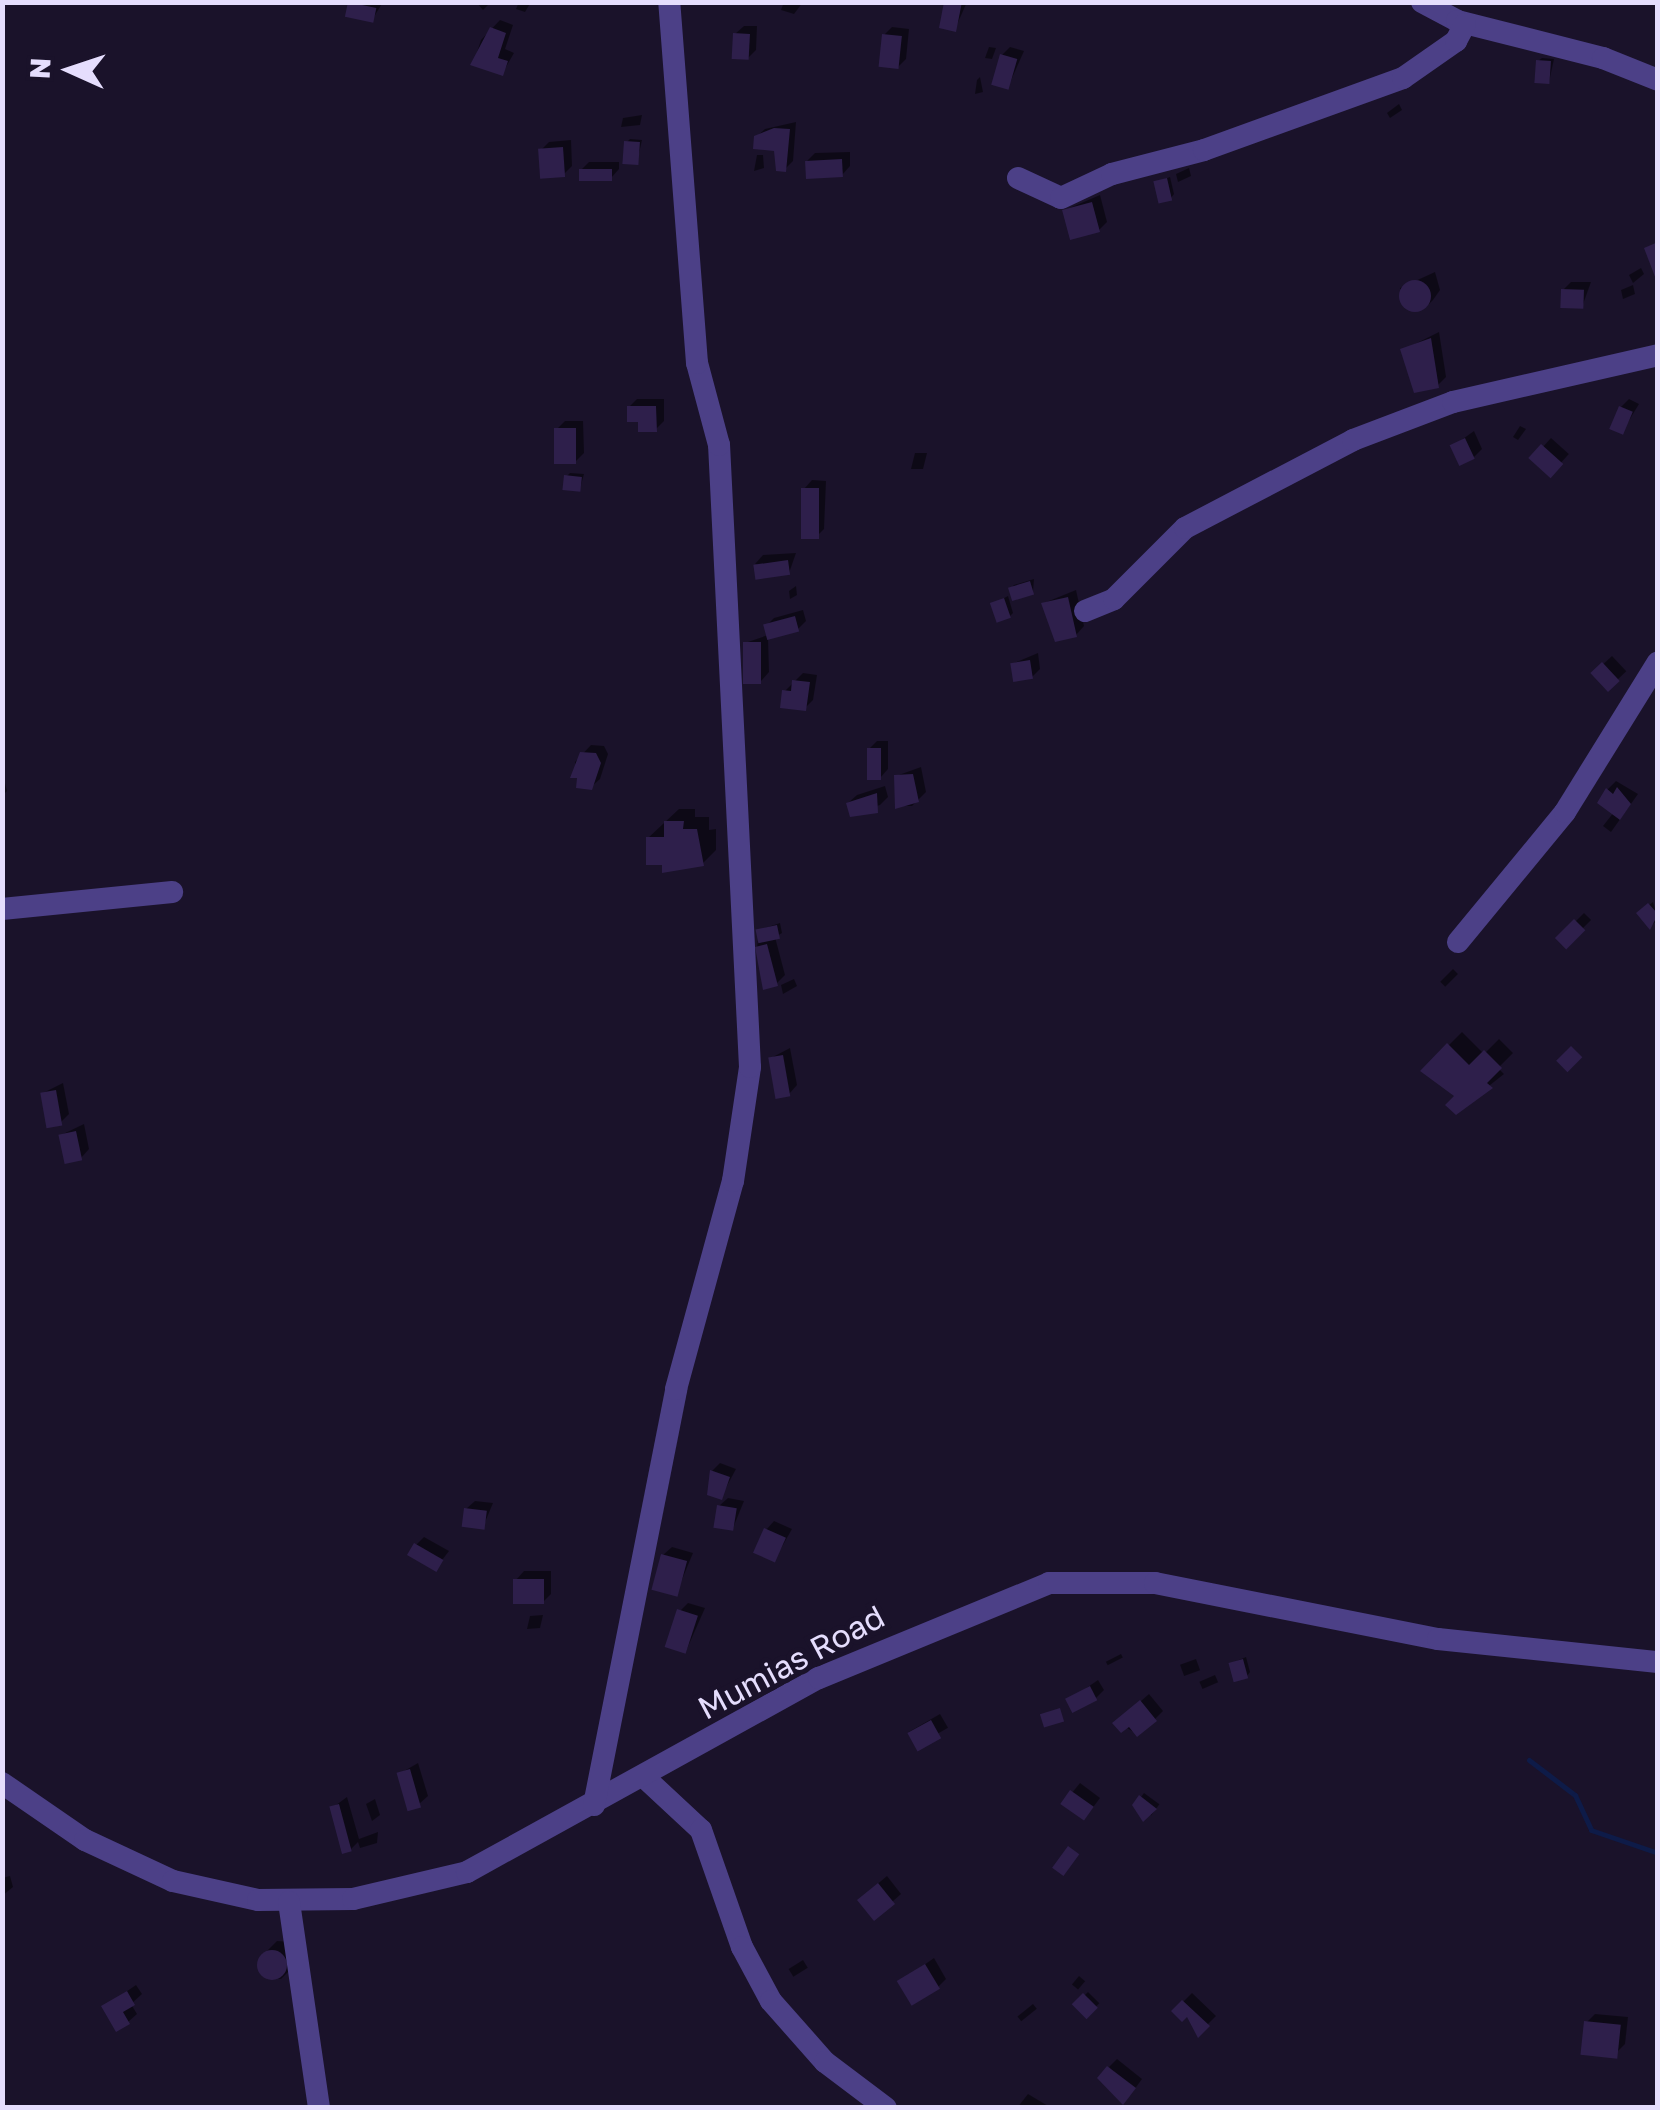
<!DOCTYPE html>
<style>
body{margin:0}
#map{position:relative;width:1660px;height:2110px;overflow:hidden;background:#1a122a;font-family:"Golos Text",sans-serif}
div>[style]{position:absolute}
.shadow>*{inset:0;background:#0007;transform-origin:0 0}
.stream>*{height:5px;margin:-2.5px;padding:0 2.5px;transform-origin:2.5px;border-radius:2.5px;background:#0e1b48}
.building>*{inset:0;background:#2e1f4b;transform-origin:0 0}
.round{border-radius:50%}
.minor>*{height:22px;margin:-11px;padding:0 11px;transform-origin:11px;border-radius:11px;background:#4c4087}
span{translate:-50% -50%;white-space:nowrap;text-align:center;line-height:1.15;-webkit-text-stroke:10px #1a122a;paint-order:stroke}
.street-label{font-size:32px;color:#e5ddfd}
.frame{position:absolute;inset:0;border:5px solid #e5ddfd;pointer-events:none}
.north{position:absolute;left:20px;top:20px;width:100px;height:100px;-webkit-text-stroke:8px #1a122a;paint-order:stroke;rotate:273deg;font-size:28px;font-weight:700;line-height:40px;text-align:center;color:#e5ddfd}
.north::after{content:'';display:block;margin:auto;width:35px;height:45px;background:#e5ddfd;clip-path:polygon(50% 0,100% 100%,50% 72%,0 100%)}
</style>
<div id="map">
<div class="shadow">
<i style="clip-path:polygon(350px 2px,383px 2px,372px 20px,348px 15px)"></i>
<i style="clip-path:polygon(476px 2px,491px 2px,483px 10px)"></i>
<i style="clip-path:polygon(519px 2px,531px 2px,525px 12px,516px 9px)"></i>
<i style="clip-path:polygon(784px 2px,803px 2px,794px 14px,781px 10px)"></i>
<i style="clip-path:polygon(947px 2px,967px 2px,955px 29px)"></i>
<i style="clip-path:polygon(500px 20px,513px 25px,505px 49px,514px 53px,502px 74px,473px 64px,481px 40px)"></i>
<i style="clip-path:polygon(744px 26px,757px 26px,756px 50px,748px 58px,735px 34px)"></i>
<i style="clip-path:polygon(892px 27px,909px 29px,906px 59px,898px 67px,884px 35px)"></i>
<i style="clip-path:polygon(989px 47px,996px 48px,992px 59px,985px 58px)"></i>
<i style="clip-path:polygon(1010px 47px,1024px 51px,1008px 87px,1002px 55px)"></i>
<i style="clip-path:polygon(1542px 58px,1554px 59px,1549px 82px,1538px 61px)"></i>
<i style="clip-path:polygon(980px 77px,983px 92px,975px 94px,977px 80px)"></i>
<i style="clip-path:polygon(1399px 104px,1402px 110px,1390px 118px,1387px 113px)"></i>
<i style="clip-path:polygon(642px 115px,640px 125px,621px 127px,623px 118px)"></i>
<i style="clip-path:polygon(796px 122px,793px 161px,785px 169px,776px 148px,756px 137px,765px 129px)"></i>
<i style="clip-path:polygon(630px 139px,642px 140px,637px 162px,626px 143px)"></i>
<i style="clip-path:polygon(571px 140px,572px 166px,564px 174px,541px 150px,549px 142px)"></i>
<i style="clip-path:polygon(850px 152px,850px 166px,842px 175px,807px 161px,815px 153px)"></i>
<i style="clip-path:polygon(757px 155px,763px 155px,764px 168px,754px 171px)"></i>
<i style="clip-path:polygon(589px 162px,619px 162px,619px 169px,611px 178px,581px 170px)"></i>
<i style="clip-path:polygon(1189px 168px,1191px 176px,1178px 182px,1176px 174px)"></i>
<i style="clip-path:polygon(1170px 177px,1174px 194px,1171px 198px,1157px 182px)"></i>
<i style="clip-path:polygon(1100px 195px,1107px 222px,1099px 230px,1065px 210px)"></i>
<i style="clip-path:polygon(1641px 268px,1644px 274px,1633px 283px,1629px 275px)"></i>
<i style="clip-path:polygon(1435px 272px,1440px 290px,1433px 300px,1425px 308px,1406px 309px,1400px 288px)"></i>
<i style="clip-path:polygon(1571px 282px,1591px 282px,1582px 307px,1563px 290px)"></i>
<i style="clip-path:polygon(1633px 285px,1635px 294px,1623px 299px,1621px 290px)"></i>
<i style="clip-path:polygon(1439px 332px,1446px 377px,1438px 385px,1403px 350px)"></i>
<i style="clip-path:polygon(637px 399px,664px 399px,664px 421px,655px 430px,629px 407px)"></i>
<i style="clip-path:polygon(1629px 399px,1639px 404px,1622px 432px,1621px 407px)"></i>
<i style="clip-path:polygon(565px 421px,583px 421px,584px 453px,576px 461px,557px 429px)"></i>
<i style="clip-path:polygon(1520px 426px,1526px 429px,1518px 440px,1513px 437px)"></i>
<i style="clip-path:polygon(1474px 431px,1482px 449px,1474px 457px,1453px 446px)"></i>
<i style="left:1551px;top:438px;width:24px;height:28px;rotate:42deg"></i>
<i style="clip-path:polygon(915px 453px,927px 453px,923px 469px,911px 469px)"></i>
<i style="clip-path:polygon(570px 473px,584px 474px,580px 489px,566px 477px)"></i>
<i style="clip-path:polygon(812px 480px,826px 481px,824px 529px,816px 537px,804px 489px)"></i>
<i style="clip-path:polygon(796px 553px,789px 573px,755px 564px,763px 555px)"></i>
<i style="clip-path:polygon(1034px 579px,1033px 592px,1011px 589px,1014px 585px)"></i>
<i style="clip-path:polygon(796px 586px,797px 595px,790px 599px,789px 591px)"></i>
<i style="clip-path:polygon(1076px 590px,1084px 626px,1076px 635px,1044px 603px)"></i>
<i style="clip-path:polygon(1008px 596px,1013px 613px,1010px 616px,993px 604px)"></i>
<i style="clip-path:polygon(803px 610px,806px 621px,798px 629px,768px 637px,769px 672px,761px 681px,745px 643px,768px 635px,766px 626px,774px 618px)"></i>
<i style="clip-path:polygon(1038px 653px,1040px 669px,1032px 677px,1012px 664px)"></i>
<i style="left:1612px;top:656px;width:21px;height:25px;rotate:47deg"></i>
<i style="clip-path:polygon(803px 673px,817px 675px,813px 700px,805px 708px,785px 691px)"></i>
<i style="clip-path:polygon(877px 741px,888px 741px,888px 769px,880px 778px,869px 749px)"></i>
<i style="clip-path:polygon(591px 745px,604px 746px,608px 754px,600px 779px,591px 787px,578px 786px,575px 762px)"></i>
<i style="clip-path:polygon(921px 767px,926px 792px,912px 806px,897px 806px,896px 776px)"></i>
<i style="clip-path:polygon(2px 772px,7px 791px,2px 796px)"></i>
<i style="clip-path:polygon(1616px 781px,1638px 794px,1611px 832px,1603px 826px,1614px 812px,1607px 790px)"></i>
<i style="clip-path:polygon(885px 786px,888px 797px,880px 805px,852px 813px,848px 803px,857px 795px)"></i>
<i style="clip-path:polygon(679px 809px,695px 809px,695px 817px,709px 817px,709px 830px,716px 829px,716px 850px,702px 864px,648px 838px)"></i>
<i style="clip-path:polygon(1653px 902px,1658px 920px,1650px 926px,1639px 913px)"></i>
<i style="left:1584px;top:913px;width:10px;height:36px;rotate:45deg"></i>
<i style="clip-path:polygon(780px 923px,782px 933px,775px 937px,785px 975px,777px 983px,757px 948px,759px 930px)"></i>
<i style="left:1453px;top:969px;width:7px;height:18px;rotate:45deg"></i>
<i style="clip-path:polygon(794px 979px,797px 986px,783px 994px,781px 985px)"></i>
<i style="clip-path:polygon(1462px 1032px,1484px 1054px,1499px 1039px,1513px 1053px,1498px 1068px,1504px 1074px,1456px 1112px,1458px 1096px,1423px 1071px)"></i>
<i style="clip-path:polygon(790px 1048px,797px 1085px,789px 1094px,771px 1058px)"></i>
<i style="clip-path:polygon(63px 1083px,69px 1114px,61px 1122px,43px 1093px)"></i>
<i style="clip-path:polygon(84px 1124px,89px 1149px,81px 1158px,61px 1135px)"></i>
<i style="clip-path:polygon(720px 1463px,736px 1469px,721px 1497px,712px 1471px)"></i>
<i style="clip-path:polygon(728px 1498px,744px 1501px,733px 1528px,719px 1506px)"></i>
<i style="clip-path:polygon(475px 1501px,493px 1503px,483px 1527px,466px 1509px)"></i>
<i style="clip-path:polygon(774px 1521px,792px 1529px,775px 1559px,766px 1530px)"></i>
<i style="clip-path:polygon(424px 1537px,449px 1551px,436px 1568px,416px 1545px)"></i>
<i style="clip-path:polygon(672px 1547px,693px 1553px,676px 1594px,663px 1555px)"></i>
<i style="clip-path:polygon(524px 1571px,551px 1571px,551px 1594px,543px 1602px,516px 1580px)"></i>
<i style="clip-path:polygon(688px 1603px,705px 1608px,686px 1651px,680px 1611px)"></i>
<i style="clip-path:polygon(543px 1615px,540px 1628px,527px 1629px,530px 1616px)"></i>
<i style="left:1121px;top:1654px;width:4px;height:17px;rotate:63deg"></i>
<i style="clip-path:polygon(1246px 1657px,1250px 1672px,1247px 1676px,1232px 1663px)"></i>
<i style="left:1196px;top:1659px;width:12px;height:17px;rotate:70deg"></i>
<i style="left:1215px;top:1675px;width:8px;height:17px;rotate:67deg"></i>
<i style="clip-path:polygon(1098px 1680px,1104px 1690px,1096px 1698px,1069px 1700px)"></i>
<i style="clip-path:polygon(1149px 1694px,1163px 1711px,1155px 1719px,1137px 1734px,1117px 1722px)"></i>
<i style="left:940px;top:1714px;width:16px;height:36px;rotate:60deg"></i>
<i style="clip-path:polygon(418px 1763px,428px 1796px,419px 1804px,399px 1774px)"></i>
<i style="clip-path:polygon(1080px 1783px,1100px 1798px,1091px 1810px,1063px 1804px)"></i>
<i style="left:1144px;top:1793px;width:19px;height:14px;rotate:36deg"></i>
<i style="clip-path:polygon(347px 1797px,359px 1839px,378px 1832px,377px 1843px,360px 1848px,358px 1842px,351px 1849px,332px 1808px)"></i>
<i style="clip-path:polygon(375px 1799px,380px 1815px,372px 1821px,366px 1804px)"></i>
<i style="clip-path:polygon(10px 1876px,13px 1887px,2px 1896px,2px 1878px)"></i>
<i style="clip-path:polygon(887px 1876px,901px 1894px,875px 1917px,868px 1892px)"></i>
<i style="clip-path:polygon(277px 1941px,292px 1942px,290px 1970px,281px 1979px,265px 1977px,262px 1956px)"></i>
<i style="clip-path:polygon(934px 1958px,946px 1979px,938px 1987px,900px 1982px)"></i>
<i style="left:803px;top:1960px;width:9px;height:17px;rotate:58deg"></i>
<i style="left:1079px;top:1976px;width:8px;height:11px;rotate:40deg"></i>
<i style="clip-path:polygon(136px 1985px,142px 1994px,131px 2004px,137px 2014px,128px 2022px,104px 2007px)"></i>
<i style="left:1088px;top:1992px;width:16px;height:18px;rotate:45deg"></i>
<i style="clip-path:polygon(1192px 1993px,1216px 2016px,1198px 2034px,1187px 2013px,1174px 2011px)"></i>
<i style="left:1033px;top:2004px;width:6px;height:20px;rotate:51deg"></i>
<i style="clip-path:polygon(1595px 2014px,1628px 2017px,1625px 2044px,1617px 2052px,1587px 2022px)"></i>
<i style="clip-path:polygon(1117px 2059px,1142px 2079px,1131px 2094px,1109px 2067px)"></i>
<i style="clip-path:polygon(1028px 2094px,1048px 2106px,1017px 2108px)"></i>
</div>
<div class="stream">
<i style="left:1529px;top:1760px;width:58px;rotate:37.3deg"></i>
<i style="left:1575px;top:1795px;width:38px;rotate:65deg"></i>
<i style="left:1591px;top:1830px;width:71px;rotate:18.9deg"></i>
</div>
<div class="building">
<i style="left:348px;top:2px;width:29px;height:15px;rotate:12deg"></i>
<i style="clip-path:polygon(944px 2px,962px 2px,956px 32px,939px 28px)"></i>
<i style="clip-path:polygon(490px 27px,506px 33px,498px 58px,508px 61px,503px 76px,470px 65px)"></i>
<i style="left:733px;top:33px;width:17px;height:26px;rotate:3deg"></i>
<i style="left:882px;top:34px;width:20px;height:33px;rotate:6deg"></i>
<i style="left:1000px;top:54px;width:18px;height:32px;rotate:16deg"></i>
<i style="left:1536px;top:60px;width:15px;height:23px;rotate:4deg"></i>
<i style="clip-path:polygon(774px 128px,790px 129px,786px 172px,776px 171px,774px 151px,753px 149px,754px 136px)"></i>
<i style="left:624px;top:141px;width:16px;height:23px;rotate:4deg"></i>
<i style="left:563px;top:147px;width:30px;height:25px;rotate:86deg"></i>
<i style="left:842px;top:159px;width:18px;height:37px;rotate:87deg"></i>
<i style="left:579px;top:169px;width:33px;height:12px"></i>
<i style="left:1167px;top:178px;width:23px;height:14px;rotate:77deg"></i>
<i style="left:1092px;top:202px;width:31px;height:31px;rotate:75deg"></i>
<i style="clip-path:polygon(1658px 242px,1658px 282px,1657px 282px,1644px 248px)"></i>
<i class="round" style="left:1399px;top:280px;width:32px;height:32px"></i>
<i style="left:1561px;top:289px;width:23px;height:19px;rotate:2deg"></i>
<i style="clip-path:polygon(1431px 338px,1439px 388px,1414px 393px,1400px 349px)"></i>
<i style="clip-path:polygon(627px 406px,656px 406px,657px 432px,638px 432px,638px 422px,627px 422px)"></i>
<i style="left:1619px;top:406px;width:15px;height:25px;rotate:23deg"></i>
<i style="left:554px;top:428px;width:22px;height:36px"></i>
<i style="left:1465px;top:438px;width:23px;height:17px;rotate:65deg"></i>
<i style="left:1541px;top:444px;width:30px;height:19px;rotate:42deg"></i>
<i style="left:564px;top:475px;width:18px;height:15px;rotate:6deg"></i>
<i style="left:801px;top:488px;width:18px;height:51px"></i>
<i style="left:788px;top:560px;width:15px;height:35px;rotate:82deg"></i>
<i style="left:1030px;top:581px;width:14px;height:23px;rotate:73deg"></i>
<i style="clip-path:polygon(1068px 597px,1077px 637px,1055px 642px,1041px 603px)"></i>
<i style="left:1004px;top:598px;width:21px;height:15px;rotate:71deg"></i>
<i style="left:795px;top:616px;width:16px;height:33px;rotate:75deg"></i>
<i style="left:743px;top:642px;width:18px;height:42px"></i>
<i style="left:1030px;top:660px;width:19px;height:20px;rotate:81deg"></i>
<i style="left:1602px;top:662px;width:26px;height:16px;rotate:47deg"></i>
<i style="clip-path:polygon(792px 680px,810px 682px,806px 711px,780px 708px,782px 690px,791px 691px)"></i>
<i style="left:867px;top:748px;width:14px;height:32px"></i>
<i style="clip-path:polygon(580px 752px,596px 753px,601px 763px,592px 790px,576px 788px,577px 778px,570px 778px)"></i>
<i style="clip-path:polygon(913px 774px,919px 802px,895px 809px,894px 775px)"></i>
<i style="clip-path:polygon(1617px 787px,1631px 804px,1620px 820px,1597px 803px,1606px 788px,1613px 794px)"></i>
<i style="clip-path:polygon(877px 793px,878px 813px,850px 817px,846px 803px)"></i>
<i style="clip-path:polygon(664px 821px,684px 821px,683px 829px,697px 829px,704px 866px,662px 873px,662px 865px,646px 865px,646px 837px,664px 837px)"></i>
<i style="clip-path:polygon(1648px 903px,1658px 914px,1650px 930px,1636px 913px)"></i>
<i style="left:1574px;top:919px;width:16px;height:27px;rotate:45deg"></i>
<i style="left:777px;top:925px;width:14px;height:22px;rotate:78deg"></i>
<i style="clip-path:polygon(767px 944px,778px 986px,763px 990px,755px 947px)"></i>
<i style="clip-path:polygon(1447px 1043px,1469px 1065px,1484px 1050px,1502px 1068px,1487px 1083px,1493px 1088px,1456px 1115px,1445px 1105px,1454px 1096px,1420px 1071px)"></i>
<i style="left:1571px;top:1046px;width:16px;height:21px;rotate:45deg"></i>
<i style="left:783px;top:1055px;width:42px;height:15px;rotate:80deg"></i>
<i style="left:56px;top:1090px;width:36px;height:16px;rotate:80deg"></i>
<i style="left:76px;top:1131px;width:30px;height:18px;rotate:78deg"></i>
<i style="clip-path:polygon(710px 1470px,730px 1477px,722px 1500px,707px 1495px)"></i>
<i style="left:717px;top:1505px;width:20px;height:23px;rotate:9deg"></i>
<i style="left:464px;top:1508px;width:23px;height:19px;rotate:7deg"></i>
<i style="left:764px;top:1528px;width:24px;height:27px;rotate:24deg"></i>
<i style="left:414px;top:1543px;width:34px;height:14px;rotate:30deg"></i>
<i style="left:661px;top:1554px;width:27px;height:37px;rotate:15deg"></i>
<i style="left:513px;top:1579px;width:31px;height:25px"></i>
<i style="left:677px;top:1609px;width:22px;height:40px;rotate:18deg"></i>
<i style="left:1243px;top:1659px;width:20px;height:15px;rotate:75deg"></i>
<i style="left:1090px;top:1686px;width:16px;height:28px;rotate:63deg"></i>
<i style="clip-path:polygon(1140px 1700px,1157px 1721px,1137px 1737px,1129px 1727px,1121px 1733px,1112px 1723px)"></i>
<i style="left:1060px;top:1708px;width:14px;height:21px;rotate:73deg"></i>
<i style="left:931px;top:1720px;width:21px;height:27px;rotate:61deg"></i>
<i style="left:410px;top:1769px;width:40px;height:14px;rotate:74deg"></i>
<i style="left:1070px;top:1790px;width:29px;height:17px;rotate:35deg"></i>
<i style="clip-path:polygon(1139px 1795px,1157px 1809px,1143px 1822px,1132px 1805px)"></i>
<i style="left:339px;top:1804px;width:49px;height:10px;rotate:75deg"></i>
<i style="left:1068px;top:1846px;width:14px;height:27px;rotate:36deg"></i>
<i style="left:878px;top:1883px;width:27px;height:27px;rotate:51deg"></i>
<i class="round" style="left:257px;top:1950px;width:30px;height:30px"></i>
<i style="left:925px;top:1964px;width:29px;height:33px;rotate:59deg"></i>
<i style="clip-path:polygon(127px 1991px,135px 2005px,123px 2012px,130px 2024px,116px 2032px,101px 2006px)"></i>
<i style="left:1083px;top:1993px;width:21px;height:16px;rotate:45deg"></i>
<i style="clip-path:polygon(1182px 2000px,1210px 2026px,1198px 2038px,1187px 2017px,1182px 2022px,1171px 2011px)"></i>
<i style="left:1584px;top:2021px;width:37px;height:34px;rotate:6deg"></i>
<i style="clip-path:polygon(1107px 2066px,1136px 2088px,1123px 2105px,1097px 2078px)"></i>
</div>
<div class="minor">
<i style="left:1422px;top:2px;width:40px;rotate:28deg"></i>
<i style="left:1457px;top:21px;width:151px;rotate:14.2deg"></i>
<i style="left:1603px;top:58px;width:59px;rotate:21.8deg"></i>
<i style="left:1018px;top:178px;width:47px;rotate:24.9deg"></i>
<i style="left:1061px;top:198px;width:56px;rotate:-25.2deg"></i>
<i style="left:1112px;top:174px;width:95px;rotate:-14.6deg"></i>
<i style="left:1204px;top:150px;width:212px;rotate:-19.9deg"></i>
<i style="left:1403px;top:78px;width:65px;rotate:-34.9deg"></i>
<i style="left:1456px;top:41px;width:19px;rotate:-62deg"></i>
<i style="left:1085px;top:611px;width:31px;rotate:-22deg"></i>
<i style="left:1114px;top:599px;width:100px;rotate:-45deg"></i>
<i style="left:1185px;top:528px;width:190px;rotate:-27.6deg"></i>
<i style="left:1353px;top:440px;width:107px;rotate:-20.8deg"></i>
<i style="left:1453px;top:402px;width:210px;rotate:-12.9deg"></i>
<i style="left:2px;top:909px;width:171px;rotate:-5.7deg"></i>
<i style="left:1458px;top:942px;width:168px;rotate:-50.5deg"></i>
<i style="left:1565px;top:812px;width:176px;rotate:-58.2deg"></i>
<i style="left:645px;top:1778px;width:76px;rotate:42.9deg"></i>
<i style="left:701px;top:1830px;width:124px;rotate:70.7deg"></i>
<i style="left:742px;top:1947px;width:61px;rotate:61.8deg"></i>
<i style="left:771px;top:2001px;width:81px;rotate:48.5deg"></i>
<i style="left:825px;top:2062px;width:76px;rotate:37deg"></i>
<i style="left:2px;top:1783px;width:101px;rotate:34.5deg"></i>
<i style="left:85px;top:1840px;width:97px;rotate:25deg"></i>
<i style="left:173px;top:1881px;width:87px;rotate:12.6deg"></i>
<i style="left:258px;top:1900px;width:95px;rotate:-0.6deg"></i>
<i style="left:353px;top:1899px;width:117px;rotate:-13.3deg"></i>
<i style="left:467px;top:1872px;width:402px;rotate:-28.9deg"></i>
<i style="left:819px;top:1678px;width:249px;rotate:-22.4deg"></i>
<i style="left:1049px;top:1583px;width:106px"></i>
<i style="left:1155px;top:1583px;width:288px;rotate:11.2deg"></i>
<i style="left:1438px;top:1639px;width:221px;rotate:6deg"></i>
<i style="left:594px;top:1805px;width:424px;rotate:-78.8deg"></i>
<i style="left:676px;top:1389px;width:216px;rotate:-74.7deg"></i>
<i style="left:733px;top:1181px;width:115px;rotate:-81.5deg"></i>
<i style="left:750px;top:1067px;width:623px;rotate:-92.85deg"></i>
<i style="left:719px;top:445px;width:85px;rotate:-105deg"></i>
<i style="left:697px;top:363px;width:362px;rotate:-94.4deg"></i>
<i style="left:289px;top:1902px;width:208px;rotate:81.7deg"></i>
</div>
<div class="street-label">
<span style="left:791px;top:1662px;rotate:-28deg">Mumias Road</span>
</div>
<div class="frame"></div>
<div class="north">N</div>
</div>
